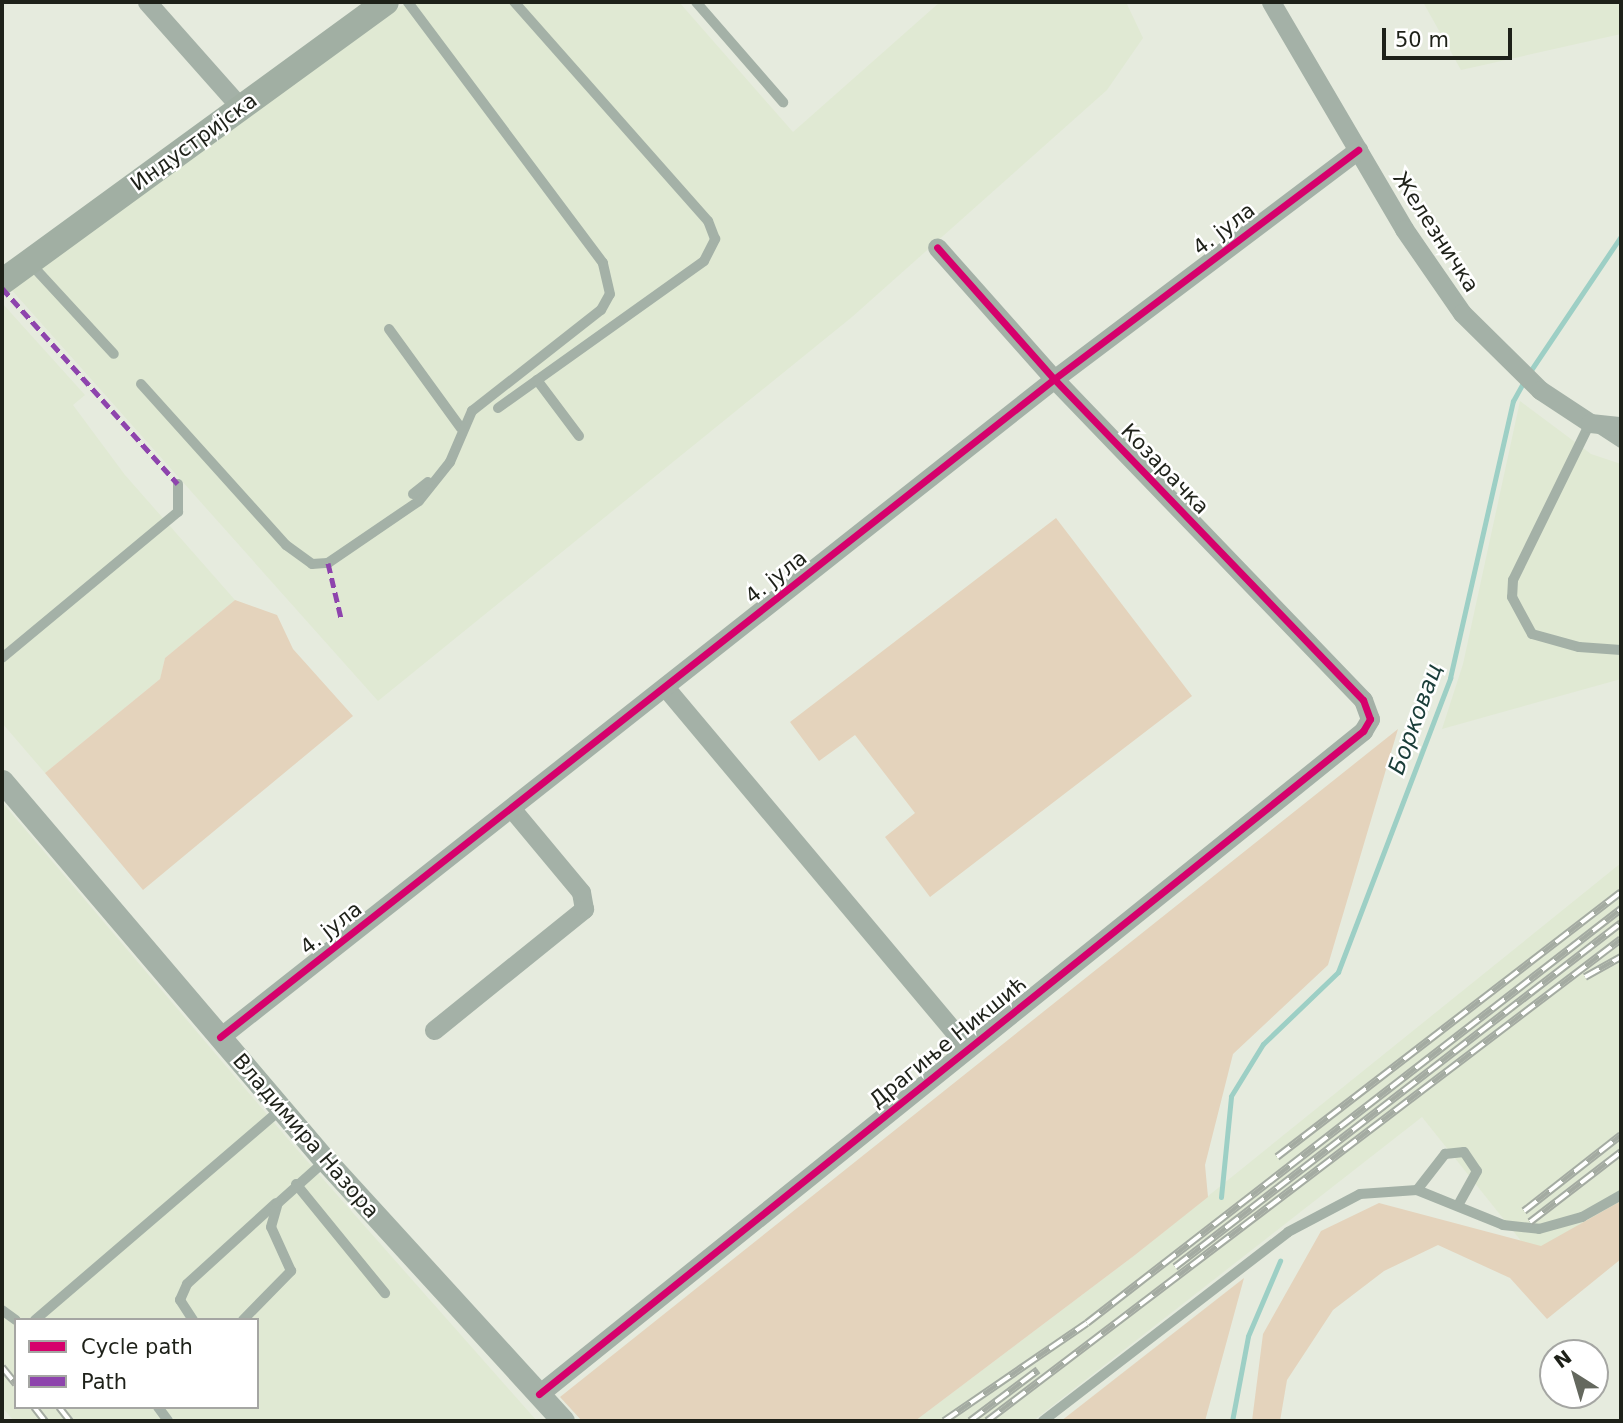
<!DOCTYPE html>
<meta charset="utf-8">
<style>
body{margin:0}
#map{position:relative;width:1623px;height:1423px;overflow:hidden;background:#e6ebde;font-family:"DejaVu Sans",sans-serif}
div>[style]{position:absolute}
.built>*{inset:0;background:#e0e9d3}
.green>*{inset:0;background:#e4d3bc}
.stream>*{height:5px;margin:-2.5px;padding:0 2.5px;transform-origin:2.5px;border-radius:2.5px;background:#9dcfc5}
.service>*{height:10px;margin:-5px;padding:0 5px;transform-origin:5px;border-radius:5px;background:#a4b1a7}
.minor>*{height:19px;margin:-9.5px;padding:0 9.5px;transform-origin:9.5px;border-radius:9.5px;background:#a4b1a7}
.tertiary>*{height:23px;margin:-11.5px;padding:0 11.5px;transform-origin:11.5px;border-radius:11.5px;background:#a4b1a7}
.secondary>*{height:26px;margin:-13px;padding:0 13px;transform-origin:13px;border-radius:13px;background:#a1afa3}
.rail>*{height:8px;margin-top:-4px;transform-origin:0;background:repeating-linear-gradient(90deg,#fff 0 16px,#a4aba2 0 32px);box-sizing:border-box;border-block:2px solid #a4aba2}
.quiet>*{height:5px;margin-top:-2.5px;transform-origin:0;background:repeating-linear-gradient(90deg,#8e44ad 0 10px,transparent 0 15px)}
.cycleway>*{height:7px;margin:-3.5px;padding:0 3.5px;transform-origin:3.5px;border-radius:3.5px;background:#d6006c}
span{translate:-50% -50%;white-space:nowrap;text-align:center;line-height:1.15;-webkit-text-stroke:5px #fff;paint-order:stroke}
.street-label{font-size:21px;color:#1e2119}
.water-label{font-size:23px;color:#1a3d39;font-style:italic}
.frame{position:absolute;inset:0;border:4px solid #1e2119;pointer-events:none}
.legend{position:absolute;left:14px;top:1318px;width:245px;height:91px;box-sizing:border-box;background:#fff;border:2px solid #a5a6a3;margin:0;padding:9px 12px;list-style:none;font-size:21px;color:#1e2119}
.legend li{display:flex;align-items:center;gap:14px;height:35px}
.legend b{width:35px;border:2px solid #a5a6a3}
.north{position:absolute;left:1539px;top:1339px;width:70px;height:70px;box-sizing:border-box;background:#fff;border:2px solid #a5a6a3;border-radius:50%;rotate:323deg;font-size:19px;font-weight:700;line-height:28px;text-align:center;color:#1e2119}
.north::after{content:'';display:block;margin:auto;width:24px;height:32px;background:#64685e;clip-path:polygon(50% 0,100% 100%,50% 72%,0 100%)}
.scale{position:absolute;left:1382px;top:28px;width:130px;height:32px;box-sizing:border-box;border:4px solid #1e2119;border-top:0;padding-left:9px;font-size:21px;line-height:24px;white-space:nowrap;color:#1e2119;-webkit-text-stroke:5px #fff;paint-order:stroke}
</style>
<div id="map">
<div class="built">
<i style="clip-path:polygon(407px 2px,679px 2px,793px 132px,940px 2px,1126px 2px,1143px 38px,1107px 90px,852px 317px,378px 701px,9px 287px)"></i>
<i style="clip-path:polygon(1423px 2px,1621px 2px,1621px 34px,1461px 70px)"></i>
<i style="clip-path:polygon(2px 303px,85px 395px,73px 405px,125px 475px,235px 600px,165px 658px,160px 679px,45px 773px,2px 723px)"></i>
<i style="clip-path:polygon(1520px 401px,1591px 454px,1621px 464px,1621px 679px,1442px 729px,1463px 664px)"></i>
<i style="clip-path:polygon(evenodd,2px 802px,293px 1145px,537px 1421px,14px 1421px,2px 1407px,2px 802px,16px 1320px,257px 1320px,257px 1407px,16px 1407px,16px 1320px)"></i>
<i style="clip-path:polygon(1621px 863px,1621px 1209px,1542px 1267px,1422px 1117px,1033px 1421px,915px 1421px,1135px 1255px)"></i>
</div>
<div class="green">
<i style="clip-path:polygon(1056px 518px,1192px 696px,930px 897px,885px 837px,915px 813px,855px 735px,819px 761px,790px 722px)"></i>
<i style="clip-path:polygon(235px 600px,277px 615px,293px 649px,353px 716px,143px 890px,45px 773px,160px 679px,165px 658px)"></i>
<i style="clip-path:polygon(1398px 729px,1328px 965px,1233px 1054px,1205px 1165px,1208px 1197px,1135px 1255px,915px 1421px,582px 1421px,560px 1397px)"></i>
<i style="clip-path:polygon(1621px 1201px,1621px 1259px,1547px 1319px,1510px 1278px,1438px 1245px,1384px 1271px,1333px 1310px,1287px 1380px,1280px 1421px,1252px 1421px,1263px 1334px,1321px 1231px,1379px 1203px,1541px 1246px)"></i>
<i style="clip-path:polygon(1244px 1278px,1205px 1421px,1061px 1421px)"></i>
</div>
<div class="stream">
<i style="left:1529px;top:373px;width:165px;rotate:-56.1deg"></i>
<i style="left:1221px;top:1197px;width:101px;rotate:-84.3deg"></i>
<i style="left:1231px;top:1096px;width:61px;rotate:-58.4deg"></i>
<i style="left:1263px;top:1044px;width:104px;rotate:-43.8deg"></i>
<i style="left:1338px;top:972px;width:315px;rotate:-69.1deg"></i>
<i style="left:1450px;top:678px;width:284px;rotate:-77.2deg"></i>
<i style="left:1513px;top:401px;width:23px;rotate:-61deg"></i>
<i style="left:1232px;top:1421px;width:86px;rotate:-79.3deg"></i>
<i style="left:1248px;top:1336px;width:82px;rotate:-66.9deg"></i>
</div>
<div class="service">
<i style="left:696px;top:2px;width:133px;rotate:49deg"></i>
<i style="left:29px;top:262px;width:125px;rotate:47.3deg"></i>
<i style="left:389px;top:329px;width:122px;rotate:54deg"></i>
<i style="left:537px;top:380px;width:70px;rotate:53.1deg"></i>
<i style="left:141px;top:384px;width:217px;rotate:48deg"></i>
<i style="left:286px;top:545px;width:32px;rotate:36deg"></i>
<i style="left:312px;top:564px;width:16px;rotate:-4deg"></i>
<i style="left:328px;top:563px;width:110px;rotate:-34.3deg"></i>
<i style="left:419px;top:501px;width:50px;rotate:-51.5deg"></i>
<i style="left:450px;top:462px;width:56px;rotate:-66.7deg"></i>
<i style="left:472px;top:411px;width:164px;rotate:-38.1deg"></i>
<i style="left:601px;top:310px;width:18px;rotate:-61deg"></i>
<i style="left:610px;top:294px;width:32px;rotate:-103deg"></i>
<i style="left:603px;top:263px;width:326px;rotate:-126.8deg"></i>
<i style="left:498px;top:408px;width:253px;rotate:-35.5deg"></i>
<i style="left:704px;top:261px;width:25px;rotate:-63deg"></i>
<i style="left:715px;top:239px;width:19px;rotate:-111deg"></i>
<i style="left:708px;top:221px;width:293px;rotate:-131.5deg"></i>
<i style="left:1621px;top:443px;width:37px;rotate:-147deg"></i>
<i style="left:1590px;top:423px;width:175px;rotate:116.1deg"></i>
<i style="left:1513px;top:580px;width:17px;rotate:93deg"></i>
<i style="left:1512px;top:597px;width:42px;rotate:61.6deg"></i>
<i style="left:1532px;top:634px;width:49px;rotate:15.5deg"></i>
<i style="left:1579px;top:647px;width:42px;rotate:4.1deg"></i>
<i style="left:413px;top:494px;width:19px;rotate:-39deg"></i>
<i style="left:2px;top:658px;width:229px;rotate:-39.7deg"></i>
<i style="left:178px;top:512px;width:28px;rotate:-90deg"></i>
<i style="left:296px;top:1184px;width:141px;rotate:50.8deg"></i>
<i style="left:1417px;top:1190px;width:46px;rotate:-52.1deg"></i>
<i style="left:1445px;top:1154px;width:19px;rotate:-6deg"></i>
<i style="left:1464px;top:1152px;width:23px;rotate:56deg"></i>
<i style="left:1477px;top:1171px;width:38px;rotate:119deg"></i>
<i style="left:2px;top:1310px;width:17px;rotate:36deg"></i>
<i style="left:35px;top:1320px;width:324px;rotate:-40.6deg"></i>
<i style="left:193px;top:1320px;width:24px;rotate:-123deg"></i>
<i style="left:180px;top:1300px;width:17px;rotate:-66deg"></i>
<i style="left:187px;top:1284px;width:120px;rotate:-42.3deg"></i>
<i style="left:243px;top:1320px;width:69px;rotate:-45.6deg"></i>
<i style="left:291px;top:1271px;width:48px;rotate:-114.4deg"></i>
<i style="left:271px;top:1227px;width:25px;rotate:-74deg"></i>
<i style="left:278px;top:1203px;width:63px;rotate:-41.8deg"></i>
<i style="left:158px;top:1407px;width:17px;rotate:54deg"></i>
<i style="left:1043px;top:1421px;width:309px;rotate:-37.6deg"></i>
<i style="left:1288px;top:1232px;width:81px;rotate:-27.8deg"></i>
<i style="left:1360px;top:1194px;width:57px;rotate:-4deg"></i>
<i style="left:1417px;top:1190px;width:93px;rotate:22.1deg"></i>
<i style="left:1503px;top:1225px;width:36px;rotate:6deg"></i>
<i style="left:1539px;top:1229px;width:45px;rotate:-15.6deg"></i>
<i style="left:1582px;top:1217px;width:45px;rotate:-29.4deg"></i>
</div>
<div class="minor">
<i style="left:147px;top:2px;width:142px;rotate:48.4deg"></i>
<i style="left:1271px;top:2px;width:263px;rotate:59.6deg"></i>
<i style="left:1404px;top:229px;width:102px;rotate:55.4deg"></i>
<i style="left:1462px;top:313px;width:110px;rotate:44.6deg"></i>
<i style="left:1540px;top:390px;width:60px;rotate:33.4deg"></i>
<i style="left:1590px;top:423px;width:31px;rotate:6deg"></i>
<i style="left:665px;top:687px;width:471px;rotate:50deg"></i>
<i style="left:434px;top:1030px;width:193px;rotate:-38.9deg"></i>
<i style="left:584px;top:909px;width:17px;rotate:-100deg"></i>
<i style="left:581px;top:892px;width:109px;rotate:-129.8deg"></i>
<i style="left:220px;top:1037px;width:1062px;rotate:-38.27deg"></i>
<i style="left:1054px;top:379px;width:381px;rotate:-37deg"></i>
<i style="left:539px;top:1394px;width:1058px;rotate:-38.82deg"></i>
<i style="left:1363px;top:731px;width:14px;rotate:-60deg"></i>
<i style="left:1370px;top:719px;width:20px;rotate:-110deg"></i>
<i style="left:1363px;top:700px;width:446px;rotate:-133.9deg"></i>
<i style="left:1054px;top:379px;width:176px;rotate:-131.6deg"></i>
</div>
<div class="tertiary">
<i style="left:2px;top:781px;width:498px;rotate:49.6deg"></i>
<i style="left:325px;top:1160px;width:353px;rotate:47.6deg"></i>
</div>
<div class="secondary">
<i style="left:2px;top:282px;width:475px;rotate:-36.1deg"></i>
</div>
<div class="rail">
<i style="left:1585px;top:977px;width:41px;rotate:-29.1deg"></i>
<i style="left:1277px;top:1157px;width:434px;rotate:-37.6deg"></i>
<i style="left:1524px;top:1211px;width:123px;rotate:-38.1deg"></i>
<i style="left:1530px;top:1222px;width:115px;rotate:-37.6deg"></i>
<i style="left:1175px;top:1267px;width:563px;rotate:-37.64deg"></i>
<i style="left:2px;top:1367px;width:22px;rotate:51deg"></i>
<i style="left:34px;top:1407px;width:18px;rotate:52deg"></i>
<i style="left:59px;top:1407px;width:18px;rotate:52deg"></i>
<i style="left:944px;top:1421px;width:173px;rotate:-34.4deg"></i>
<i style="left:1087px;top:1323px;width:676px;rotate:-37.79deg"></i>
<i style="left:970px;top:1421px;width:85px;rotate:-36.9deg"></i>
<i style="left:987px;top:1421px;width:796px;rotate:-37.24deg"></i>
</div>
<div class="quiet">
<i style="left:2px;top:288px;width:263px;rotate:48.1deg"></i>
<i style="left:328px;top:563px;width:57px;rotate:76.7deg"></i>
</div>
<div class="cycleway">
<i style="left:220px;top:1037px;width:1062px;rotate:-38.27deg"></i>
<i style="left:1054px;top:379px;width:381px;rotate:-37deg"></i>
<i style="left:539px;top:1394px;width:1058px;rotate:-38.82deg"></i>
<i style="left:1363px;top:731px;width:14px;rotate:-60deg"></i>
<i style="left:1370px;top:719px;width:20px;rotate:-110deg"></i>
<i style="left:1363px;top:700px;width:446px;rotate:-133.9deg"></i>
<i style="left:1054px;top:379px;width:176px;rotate:-131.6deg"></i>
</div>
<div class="street-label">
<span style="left:194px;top:142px;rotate:-36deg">Индустријска</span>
<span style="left:1224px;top:229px;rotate:-37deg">4. јула</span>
<span style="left:1436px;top:232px;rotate:57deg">Железничка</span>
<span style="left:1165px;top:469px;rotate:46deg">Козарачка</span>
<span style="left:776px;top:577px;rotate:-38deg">4. јула</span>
<span style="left:331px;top:928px;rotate:-38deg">4. јула</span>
<span style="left:948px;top:1042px;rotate:-39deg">Драгиње Никшић</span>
<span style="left:306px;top:1136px;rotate:49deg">Владимира Назора</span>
</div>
<div class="water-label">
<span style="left:1415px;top:719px;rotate:-70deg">Борковац</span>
</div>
<div class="frame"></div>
<ul class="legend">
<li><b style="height:9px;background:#d6006c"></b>Cycle path</li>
<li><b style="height:9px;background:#8e44ad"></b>Path</li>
</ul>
<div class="north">N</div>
<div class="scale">50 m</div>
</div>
